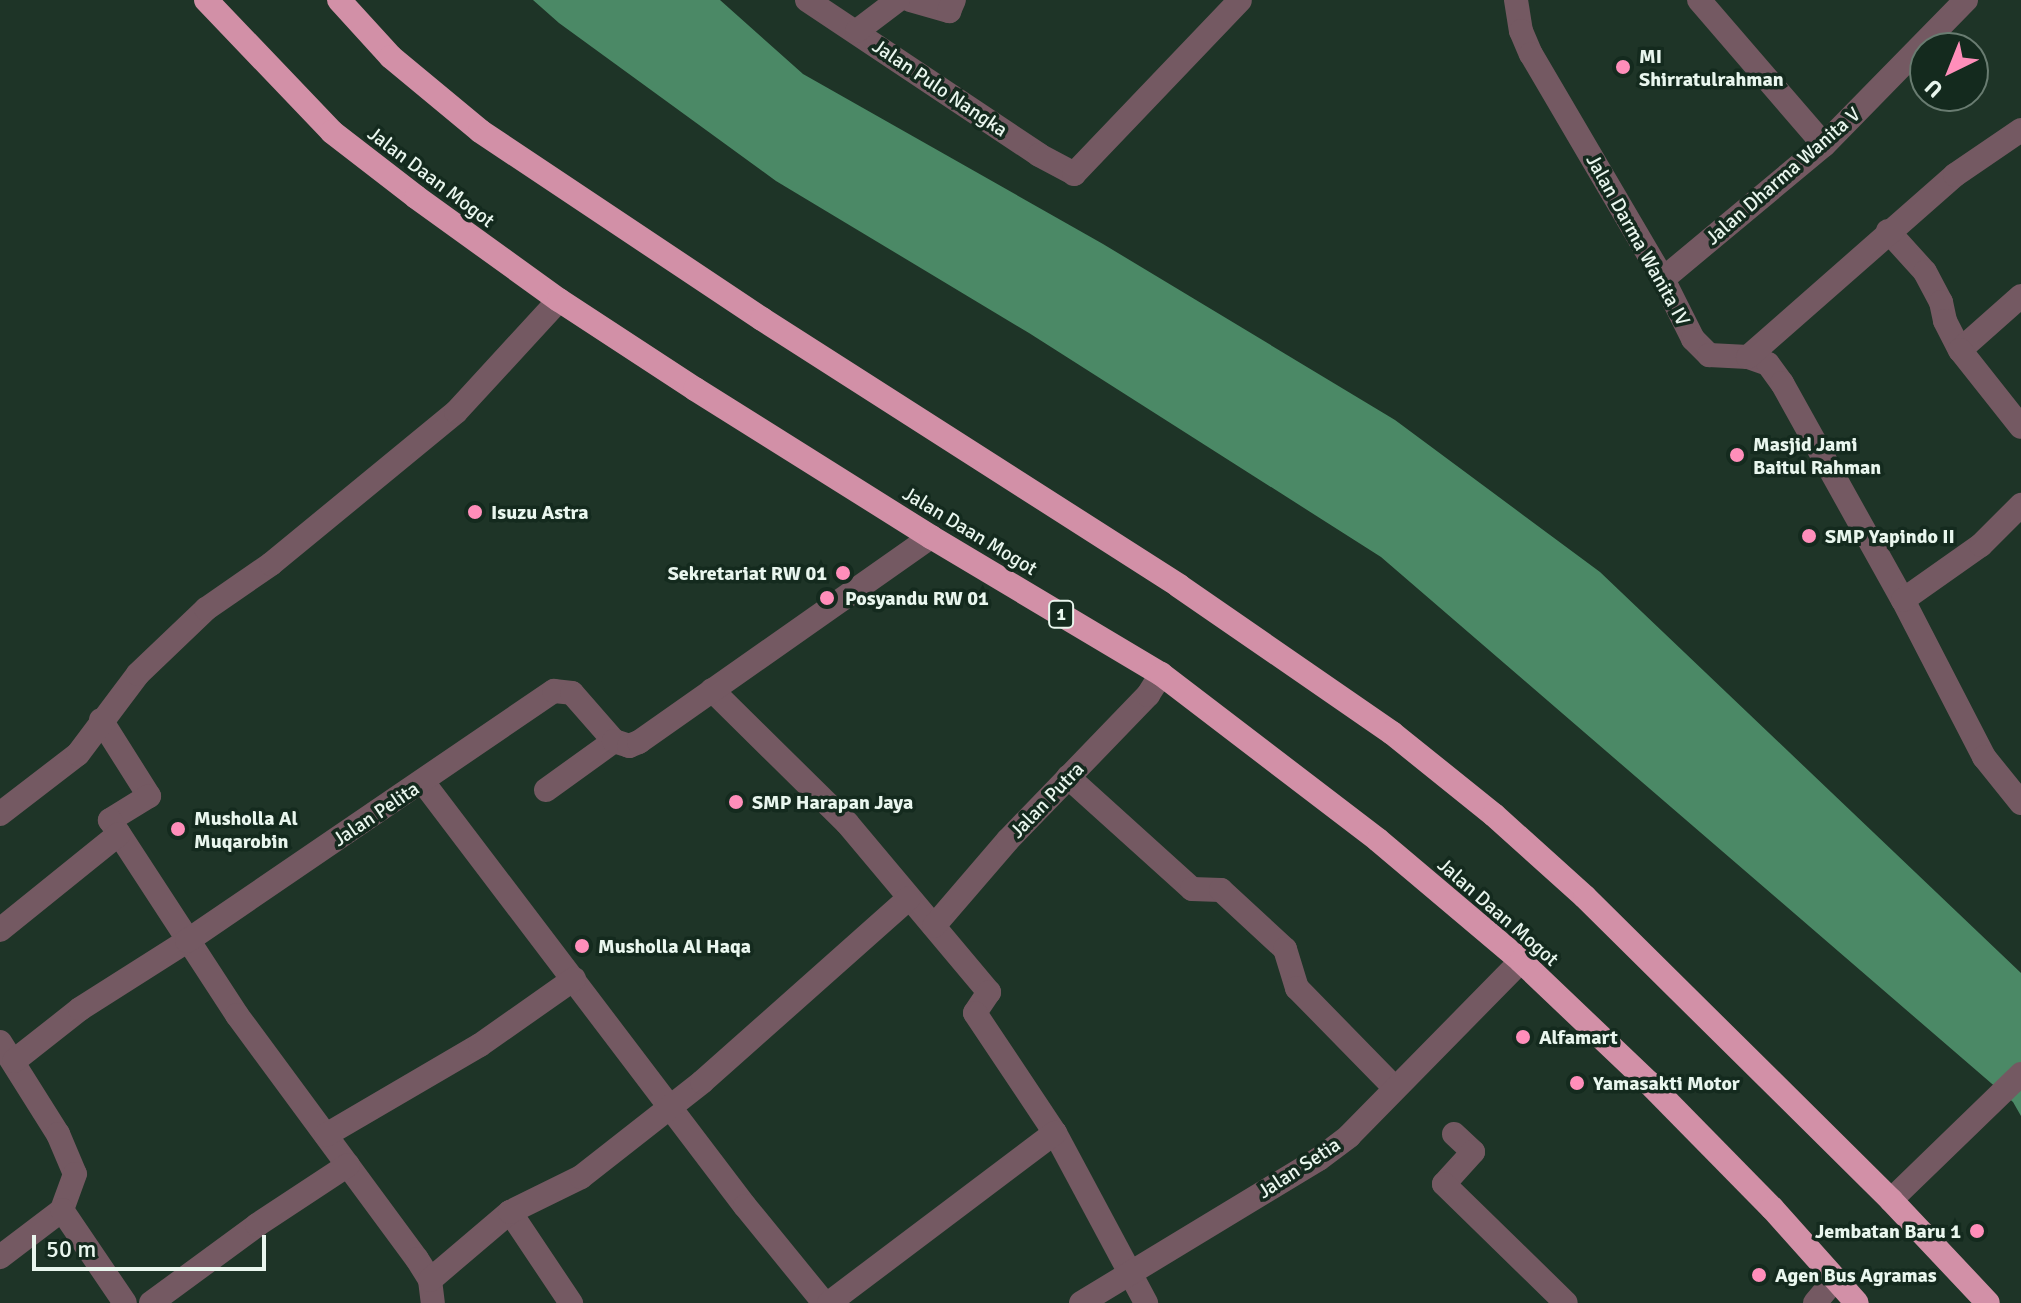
<!DOCTYPE html>
<style>
body{margin:0}
#map{position:relative;width:2021px;height:1303px;overflow:hidden;background:#1e3427;font-family:Signika,sans-serif}
div>[style]{position:absolute}
.water>*{inset:0;background:#4b8966}
.minor>*{height:24px;margin:-12px;padding:0 12px;transform-origin:12px;border-radius:12px;background:#745962}
.highway>*{height:24px;margin:-12px;padding:0 12px;transform-origin:12px;border-radius:12px;background:#d290a7}
.dots>*{width:22px;height:22px;translate:-50% -50%;box-sizing:border-box;border:4px solid #142a1e;border-radius:50%}
span{translate:-50% -50%;white-space:nowrap;text-align:center;line-height:1.15;-webkit-text-stroke:7px #142a1e;paint-order:stroke}
.shield-label span{padding:2px 6px;background:#142a1e;border:2px solid;border-radius:6px;-webkit-text-stroke-width:0}
.shield-label{font-size:18px;color:#e9f6ee;font-weight:700}
.poi-label{font-size:20px;color:#e9f6ee;font-weight:700}
.left{translate:0 -50%;text-align:left}
.right{translate:-100% -50%;text-align:right}
.street-label{font-size:20px;color:#e9f6ee}
.north{position:absolute;left:1909px;top:32px;width:80px;height:80px;box-sizing:border-box;background:#142a1e;border:2px solid #697c71;border-radius:50%;rotate:223deg;font-size:22px;font-weight:700;line-height:32px;text-align:center;color:#e9f6ee}
.north::after{content:'';display:block;margin:auto;width:28px;height:36px;background:#ff8eba;clip-path:polygon(50% 0,100% 100%,50% 72%,0 100%)}
.scale{position:absolute;left:32px;top:1235px;width:234px;height:36px;box-sizing:border-box;border:4px solid #e9f6ee;border-top:0;padding-left:10px;font-size:24px;line-height:28px;white-space:nowrap;color:#e9f6ee;-webkit-text-stroke:6px #142a1e;paint-order:stroke}
</style>
<div id="map">
<div class="water">
<i style="clip-path:polygon(533px 0,720px 0,803px 74px,1103px 244px,1395px 420px,1600px 572px,2021px 973px,2021px 1116px,2013px 1102px,1381px 557px,1029px 333px,776px 181px,559px 23px)"></i>
</div>
<div class="minor">
<i style="left:807px;top:0;width:279px;rotate:33.7deg"></i>
<i style="left:1039px;top:155px;width:40px;rotate:28deg"></i>
<i style="left:1074px;top:174px;width:240px;rotate:-46.3deg"></i>
<i style="left:910px;top:0;width:41px;rotate:15.8deg"></i>
<i style="left:949px;top:11px;width:12px;rotate:-66deg"></i>
<i style="left:1516px;top:0;width:31px;rotate:81deg"></i>
<i style="left:1521px;top:31px;width:25px;rotate:67deg"></i>
<i style="left:1531px;top:54px;width:261px;rotate:59.6deg"></i>
<i style="left:1663px;top:279px;width:67px;rotate:63.4deg"></i>
<i style="left:1693px;top:339px;width:23px;rotate:45deg"></i>
<i style="left:1709px;top:355px;width:39px;rotate:3deg"></i>
<i style="left:1748px;top:357px;width:21px;rotate:19deg"></i>
<i style="left:1768px;top:364px;width:24px;rotate:54deg"></i>
<i style="left:1782px;top:383px;width:248px;rotate:60.9deg"></i>
<i style="left:1903px;top:600px;width:177px;rotate:62.7deg"></i>
<i style="left:1984px;top:757px;width:59px;rotate:51.2deg"></i>
<i style="left:1699px;top:0;width:191px;rotate:49.2deg"></i>
<i style="left:857px;top:31px;width:51px;rotate:-37.1deg"></i>
<i style="left:1888px;top:231px;width:55px;rotate:47.9deg"></i>
<i style="left:1925px;top:272px;width:34px;rotate:62deg"></i>
<i style="left:1941px;top:302px;width:19px;rotate:78deg"></i>
<i style="left:1945px;top:321px;width:33px;rotate:63deg"></i>
<i style="left:1663px;top:279px;width:209px;rotate:-39.8deg"></i>
<i style="left:1824px;top:145px;width:203px;rotate:-45.6deg"></i>
<i style="left:2021px;top:296px;width:81px;rotate:138.5deg"></i>
<i style="left:1960px;top:350px;width:98px;rotate:51.6deg"></i>
<i style="left:1748px;top:357px;width:276px;rotate:-41.3deg"></i>
<i style="left:1955px;top:175px;width:80px;rotate:-34.3deg"></i>
<i style="left:1903px;top:600px;width:95px;rotate:-35.2deg"></i>
<i style="left:1981px;top:545px;width:57px;rotate:-45deg"></i>
<i style="left:712px;top:690px;width:190px;rotate:44.6deg"></i>
<i style="left:847px;top:823px;width:221px;rotate:50deg"></i>
<i style="left:989px;top:992px;width:25px;rotate:124deg"></i>
<i style="left:975px;top:1013px;width:144px;rotate:56.3deg"></i>
<i style="left:1055px;top:1133px;width:193px;rotate:61.8deg"></i>
<i style="left:101px;top:720px;width:90px;rotate:57.7deg"></i>
<i style="left:149px;top:796px;width:46px;rotate:148.4deg"></i>
<i style="left:110px;top:820px;width:233px;rotate:56.9deg"></i>
<i style="left:237px;top:1015px;width:303px;rotate:53.6deg"></i>
<i style="left:417px;top:1259px;width:25px;rotate:58deg"></i>
<i style="left:430px;top:1280px;width:23px;rotate:83deg"></i>
<i style="left:1068px;top:777px;width:167px;rotate:42.1deg"></i>
<i style="left:1192px;top:889px;width:29px;rotate:2deg"></i>
<i style="left:1221px;top:890px;width:87px;rotate:42.7deg"></i>
<i style="left:1285px;top:949px;width:41px;rotate:72.9deg"></i>
<i style="left:1297px;top:988px;width:140px;rotate:45.6deg"></i>
<i style="left:423px;top:782px;width:532px;rotate:52.79deg"></i>
<i style="left:745px;top:1206px;width:125px;rotate:50.8deg"></i>
<i style="left:546px;top:790px;width:84px;rotate:-35.8deg"></i>
<i style="left:0;top:814px;width:98px;rotate:-37.6deg"></i>
<i style="left:78px;top:754px;width:100px;rotate:-53.1deg"></i>
<i style="left:138px;top:674px;width:94px;rotate:-43.7deg"></i>
<i style="left:206px;top:609px;width:79px;rotate:-34.7deg"></i>
<i style="left:271px;top:564px;width:239px;rotate:-39.4deg"></i>
<i style="left:456px;top:412px;width:152px;rotate:-47.4deg"></i>
<i style="left:934px;top:926px;width:113px;rotate:-49.3deg"></i>
<i style="left:1008px;top:840px;width:202px;rotate:-46deg"></i>
<i style="left:1148px;top:695px;width:25px;rotate:-58deg"></i>
<i style="left:0;top:930px;width:153px;rotate:-38.9deg"></i>
<i style="left:0;top:1042px;width:109px;rotate:57.8deg"></i>
<i style="left:58px;top:1134px;width:43px;rotate:67deg"></i>
<i style="left:75px;top:1174px;width:38px;rotate:110deg"></i>
<i style="left:62px;top:1210px;width:78px;rotate:142.8deg"></i>
<i style="left:14px;top:1061px;width:84px;rotate:-38.2deg"></i>
<i style="left:80px;top:1009px;width:127px;rotate:-32.4deg"></i>
<i style="left:187px;top:941px;width:444px;rotate:-34.3deg"></i>
<i style="left:554px;top:691px;width:18px;rotate:6deg"></i>
<i style="left:572px;top:693px;width:64px;rotate:48.8deg"></i>
<i style="left:614px;top:741px;width:16px;rotate:18deg"></i>
<i style="left:629px;top:746px;width:11px;rotate:-22deg"></i>
<i style="left:639px;top:742px;width:357px;rotate:-35.1deg"></i>
<i style="left:1454px;top:1134px;width:26px;rotate:43deg"></i>
<i style="left:1473px;top:1152px;width:43px;rotate:132.2deg"></i>
<i style="left:1444px;top:1184px;width:170px;rotate:44.3deg"></i>
<i style="left:326px;top:1135px;width:178px;rotate:-30.3deg"></i>
<i style="left:480px;top:1045px;width:115px;rotate:-35.1deg"></i>
<i style="left:1891px;top:1200px;width:181px;rotate:-44.1deg"></i>
<i style="left:62px;top:1210px;width:112px;rotate:55.9deg"></i>
<i style="left:510px;top:1212px;width:110px;rotate:56.2deg"></i>
<i style="left:430px;top:1280px;width:105px;rotate:-40.4deg"></i>
<i style="left:510px;top:1212px;width:79px;rotate:-26.2deg"></i>
<i style="left:581px;top:1177px;width:154px;rotate:-38.1deg"></i>
<i style="left:702px;top:1082px;width:277px;rotate:-41.6deg"></i>
<i style="left:151px;top:1303px;width:132px;rotate:-36.3deg"></i>
<i style="left:257px;top:1225px;width:109px;rotate:-33.4deg"></i>
<i style="left:829px;top:1303px;width:283px;rotate:-37deg"></i>
<i style="left:1081px;top:1303px;width:278px;rotate:-31.2deg"></i>
<i style="left:1319px;top:1159px;width:38px;rotate:-37deg"></i>
<i style="left:1349px;top:1136px;width:245px;rotate:-45.5deg"></i>
<i style="left:1815px;top:1303px;width:31px;rotate:-50deg"></i>
</div>
<div class="highway">
<i style="left:206px;top:0;width:182px;rotate:46.3deg"></i>
<i style="left:332px;top:132px;width:106px;rotate:37.7deg"></i>
<i style="left:416px;top:197px;width:176px;rotate:35.8deg"></i>
<i style="left:559px;top:300px;width:163px;rotate:33.2deg"></i>
<i style="left:695px;top:389px;width:279px;rotate:32.1deg"></i>
<i style="left:931px;top:537px;width:268px;rotate:30.8deg"></i>
<i style="left:1161px;top:674px;width:273px;rotate:37.4deg"></i>
<i style="left:1378px;top:840px;width:187px;rotate:40.2deg"></i>
<i style="left:1521px;top:961px;width:175px;rotate:43.6deg"></i>
<i style="left:1648px;top:1082px;width:177px;rotate:45.5deg"></i>
<i style="left:1772px;top:1208px;width:127px;rotate:48.2deg"></i>
<i style="left:339px;top:0;width:77px;rotate:47.6deg"></i>
<i style="left:391px;top:57px;width:116px;rotate:39.7deg"></i>
<i style="left:480px;top:131px;width:339px;rotate:33.7deg"></i>
<i style="left:762px;top:319px;width:495px;rotate:32.6deg"></i>
<i style="left:1179px;top:586px;width:259px;rotate:34.6deg"></i>
<i style="left:1392px;top:733px;width:131px;rotate:38.8deg"></i>
<i style="left:1494px;top:815px;width:122px;rotate:42deg"></i>
<i style="left:1585px;top:897px;width:431px;rotate:44.7deg"></i>
<i style="left:1891px;top:1200px;width:141px;rotate:46.7deg"></i>
</div>
<div class="dots">
<i style="left:1623px;top:67px;background:#ff8eba"></i>
<i style="left:1737px;top:455px;background:#ff8eba"></i>
<i style="left:475px;top:512px;background:#ff8eba"></i>
<i style="left:1809px;top:536px;background:#ff8eba"></i>
<i style="left:843px;top:573px;background:#ff8eba"></i>
<i style="left:827px;top:598px;background:#ff8eba"></i>
<i style="left:736px;top:802px;background:#ff8eba"></i>
<i style="left:178px;top:829px;background:#ff8eba"></i>
<i style="left:582px;top:946px;background:#ff8eba"></i>
<i style="left:1523px;top:1037px;background:#ff8eba"></i>
<i style="left:1577px;top:1083px;background:#ff8eba"></i>
<i style="left:1977px;top:1231px;background:#ff8eba"></i>
<i style="left:1759px;top:1275px;background:#ff8eba"></i>
</div>
<div class="shield-label">
<span style="left:1061px;top:614px">1</span>
</div>
<div class="poi-label">
<span class="left" style="left:1639px;top:68px">MI<br>Shirratulrahman</span>
<span class="left" style="left:1753px;top:456px">Masjid Jami<br>Baitul Rahman</span>
<span class="left" style="left:491px;top:512px">Isuzu Astra</span>
<span class="left" style="left:1825px;top:536px">SMP Yapindo II</span>
<span class="right" style="left:827px;top:573px">Sekretariat RW 01</span>
<span class="left" style="left:845px;top:598px">Posyandu RW 01</span>
<span class="left" style="left:752px;top:802px">SMP Harapan Jaya</span>
<span class="left" style="left:194px;top:830px">Musholla Al<br>Muqarobin</span>
<span class="left" style="left:598px;top:946px">Musholla Al Haqa</span>
<span class="left" style="left:1539px;top:1037px">Alfamart</span>
<span class="left" style="left:1593px;top:1083px">Yamasakti Motor</span>
<span class="right" style="left:1961px;top:1231px">Jembatan Baru 1</span>
<span class="left" style="left:1775px;top:1275px">Agen Bus Agramas</span>
</div>
<div class="street-label">
<span style="left:940px;top:88px;rotate:34deg">Jalan Pulo Nangka</span>
<span style="left:1783px;top:176px;rotate:-41deg">Jalan Dharma Wanita V</span>
<span style="left:431px;top:177px;rotate:37deg">Jalan Daan Mogot</span>
<span style="left:1638px;top:240px;rotate:61deg">Jalan Darma Wanita IV</span>
<span style="left:970px;top:531px;rotate:31deg">Jalan Daan Mogot</span>
<span style="left:1047px;top:800px;rotate:-46deg">Jalan Putra</span>
<span style="left:376px;top:814px;rotate:-34deg">Jalan Pelita</span>
<span style="left:1498px;top:912px;rotate:41deg">Jalan Daan Mogot</span>
<span style="left:1299px;top:1168px;rotate:-33deg">Jalan Setia</span>
</div>
<div class="north">U</div>
<div class="scale">50 m</div>
</div>
